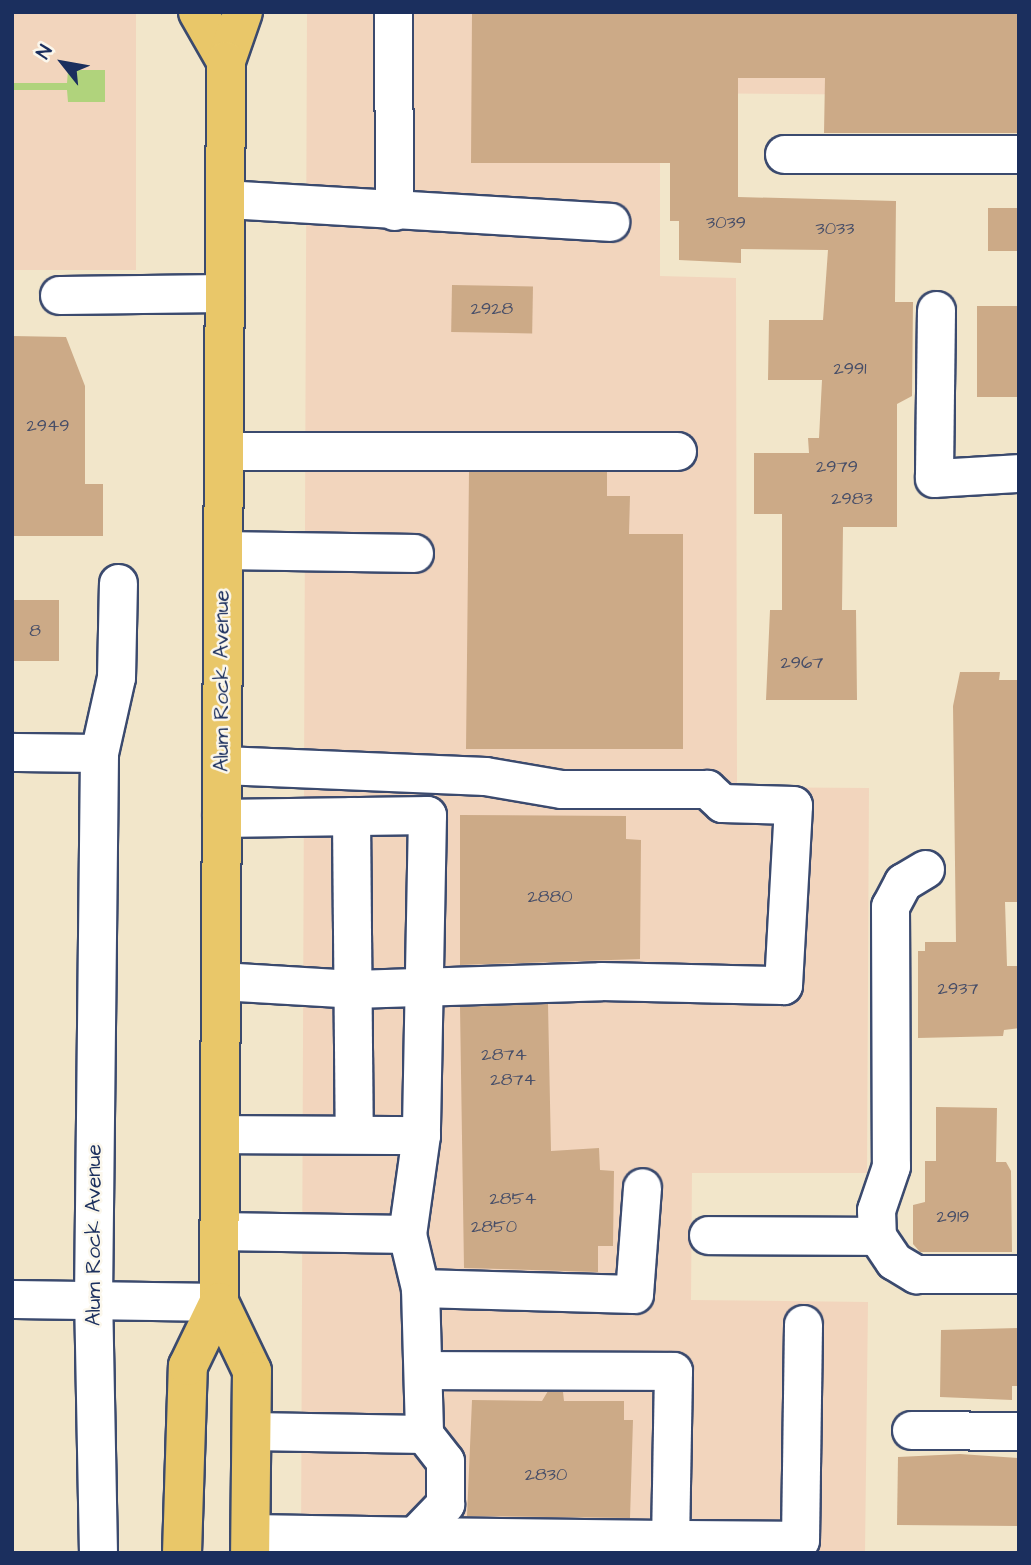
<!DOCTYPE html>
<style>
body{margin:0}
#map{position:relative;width:1031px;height:1565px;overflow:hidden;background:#f2e6ca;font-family:"Architects Daughter",sans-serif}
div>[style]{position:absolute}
.built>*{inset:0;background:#f2d5bd;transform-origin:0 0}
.green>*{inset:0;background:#b0d37c}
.building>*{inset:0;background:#ccaa87;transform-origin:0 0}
.roads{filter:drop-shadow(2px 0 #3b4a6e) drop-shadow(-2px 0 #3b4a6e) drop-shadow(0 2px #3b4a6e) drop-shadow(0 -2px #3b4a6e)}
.minor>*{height:37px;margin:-18.5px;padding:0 18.5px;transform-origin:18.5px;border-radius:18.5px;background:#fff}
.major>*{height:38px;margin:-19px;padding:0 19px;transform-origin:19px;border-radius:19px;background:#e9c769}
span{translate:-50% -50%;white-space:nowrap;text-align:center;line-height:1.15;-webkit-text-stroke:5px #fbf7ec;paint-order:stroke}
.number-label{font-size:18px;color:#474e68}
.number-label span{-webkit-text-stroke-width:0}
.street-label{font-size:21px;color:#1b2f5e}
.frame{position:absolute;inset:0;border:14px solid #1b2f5e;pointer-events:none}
.north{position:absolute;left:28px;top:28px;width:70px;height:70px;-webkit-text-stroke:5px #fbf7ec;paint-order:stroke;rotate:301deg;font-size:19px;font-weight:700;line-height:28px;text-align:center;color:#1b2f5e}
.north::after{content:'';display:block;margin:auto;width:24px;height:32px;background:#1b2f5e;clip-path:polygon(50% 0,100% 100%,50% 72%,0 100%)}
</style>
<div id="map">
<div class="built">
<i style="left:12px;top:12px;width:124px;height:258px"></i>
<i style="clip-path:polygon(307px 12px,1019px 12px,1019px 96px,660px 93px,660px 276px,736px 278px,737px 787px,869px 788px,867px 1173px,692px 1173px,691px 1300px,868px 1302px,865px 1553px,301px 1553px)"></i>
</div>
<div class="green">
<i style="clip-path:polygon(68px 70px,105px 70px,105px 102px,68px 102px,67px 90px,12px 90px,12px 83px,67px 83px)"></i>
</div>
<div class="building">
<i style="clip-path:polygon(472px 12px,1019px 12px,1019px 133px,824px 133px,825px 78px,738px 78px,738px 197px,896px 201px,895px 302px,913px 302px,912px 396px,897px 404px,897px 527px,843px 527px,842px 610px,856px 610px,857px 700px,766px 700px,770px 610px,782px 610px,782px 514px,754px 514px,754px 453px,809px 453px,808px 438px,819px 438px,822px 380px,768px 380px,769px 320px,823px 320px,828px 250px,741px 249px,741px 263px,679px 260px,679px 221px,670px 221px,670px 163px,471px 163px)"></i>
<i style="left:988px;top:208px;width:31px;height:43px"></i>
<i style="left:452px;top:285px;width:81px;height:47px;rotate:1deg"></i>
<i style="left:977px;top:306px;width:42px;height:91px"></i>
<i style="clip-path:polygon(12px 336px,66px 337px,85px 386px,85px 484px,103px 484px,103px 536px,12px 536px)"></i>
<i style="clip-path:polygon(469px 472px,607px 472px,607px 496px,630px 496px,629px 534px,683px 534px,683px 749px,466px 749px)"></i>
<i style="left:12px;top:600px;width:47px;height:61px"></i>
<i style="clip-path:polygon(960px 672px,1000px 672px,999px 680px,1019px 680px,1019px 902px,1005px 902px,1007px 966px,1019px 966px,1019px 1028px,1004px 1030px,1003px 1036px,918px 1038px,918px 951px,925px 951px,925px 942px,956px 942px,953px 706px)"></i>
<i style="clip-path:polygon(460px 815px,626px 816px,626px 839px,641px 840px,640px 959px,460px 965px)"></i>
<i style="clip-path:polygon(548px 1004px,551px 1151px,599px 1148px,600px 1170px,614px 1171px,613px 1246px,598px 1246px,598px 1272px,464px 1268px,460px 1007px)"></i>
<i style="clip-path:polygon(936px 1107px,997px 1108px,996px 1162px,1006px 1162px,1011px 1171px,1012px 1252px,920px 1252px,913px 1244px,913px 1205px,925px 1202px,925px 1161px,936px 1161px)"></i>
<i style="clip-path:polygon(1019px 1328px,1019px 1386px,1012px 1386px,1012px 1400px,940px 1397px,941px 1330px)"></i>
<i style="clip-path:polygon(548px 1391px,563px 1392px,564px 1401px,624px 1401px,624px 1420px,633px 1420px,630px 1518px,467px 1516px,472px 1400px,542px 1401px)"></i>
<i style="clip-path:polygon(960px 1454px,1019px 1458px,1019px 1526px,897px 1525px,898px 1457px)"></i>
</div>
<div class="roads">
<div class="minor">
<i style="left:393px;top:12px;width:199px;rotate:89.7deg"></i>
<i style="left:784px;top:154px;width:235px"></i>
<i style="left:225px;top:199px;width:386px;rotate:3.4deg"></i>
<i style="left:59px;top:295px;width:166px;rotate:-0.7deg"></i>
<i style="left:936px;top:310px;width:168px;rotate:90.7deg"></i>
<i style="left:934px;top:478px;width:85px;rotate:-3.4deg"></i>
<i style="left:224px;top:451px;width:453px"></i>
<i style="left:223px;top:550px;width:191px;rotate:0.9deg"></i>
<i style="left:12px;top:752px;width:87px;rotate:0.7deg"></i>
<i style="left:351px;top:816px;width:317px;rotate:89.5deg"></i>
<i style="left:221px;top:818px;width:206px;rotate:-0.8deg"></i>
<i style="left:427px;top:815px;width:320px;rotate:91.1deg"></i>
<i style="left:421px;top:1135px;width:100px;rotate:98deg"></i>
<i style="left:407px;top:1234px;width:56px;rotate:76.5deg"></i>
<i style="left:420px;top:1288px;width:146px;rotate:88.4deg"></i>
<i style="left:925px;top:869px;width:26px;rotate:149deg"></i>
<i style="left:903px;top:882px;width:27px;rotate:118deg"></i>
<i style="left:890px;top:906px;width:260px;rotate:89.8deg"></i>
<i style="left:891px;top:1166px;width:46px;rotate:108.8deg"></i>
<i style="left:876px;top:1210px;width:26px;rotate:88deg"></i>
<i style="left:877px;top:1236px;width:30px;rotate:56deg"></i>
<i style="left:894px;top:1261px;width:26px;rotate:31deg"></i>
<i style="left:916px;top:1274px;width:103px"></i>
<i style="left:220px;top:981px;width:133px;rotate:3.4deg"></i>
<i style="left:353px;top:989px;width:248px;rotate:-1.8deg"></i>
<i style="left:601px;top:981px;width:182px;rotate:1.3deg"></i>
<i style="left:783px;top:985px;width:180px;rotate:-86.8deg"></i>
<i style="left:793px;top:805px;width:71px;rotate:-178.4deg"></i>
<i style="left:722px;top:803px;width:21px;rotate:-137deg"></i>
<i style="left:707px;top:789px;width:146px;rotate:180deg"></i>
<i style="left:561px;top:789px;width:77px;rotate:-170.3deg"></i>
<i style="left:485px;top:776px;width:263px;rotate:-177.6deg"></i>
<i style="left:220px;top:1134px;width:201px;rotate:0.3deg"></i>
<i style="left:219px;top:1231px;width:188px;rotate:0.9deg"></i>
<i style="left:708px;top:1235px;width:169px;rotate:0.3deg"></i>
<i style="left:420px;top:1288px;width:214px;rotate:1.6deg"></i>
<i style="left:634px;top:1294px;width:107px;rotate:-85.7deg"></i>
<i style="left:12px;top:1299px;width:207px;rotate:0.8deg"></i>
<i style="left:424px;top:1370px;width:249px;rotate:0.2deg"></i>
<i style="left:673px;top:1371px;width:168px;rotate:91deg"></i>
<i style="left:670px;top:1539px;width:130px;rotate:0.4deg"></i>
<i style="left:800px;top:1540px;width:216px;rotate:-89.2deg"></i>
<i style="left:911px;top:1430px;width:108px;rotate:0.5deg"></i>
<i style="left:250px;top:1533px;width:164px;rotate:1deg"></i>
<i style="left:414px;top:1536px;width:45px;rotate:-45.9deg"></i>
<i style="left:445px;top:1504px;width:43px;rotate:-90deg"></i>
<i style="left:445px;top:1461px;width:34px;rotate:-128deg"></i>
<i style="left:424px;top:1434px;width:173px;rotate:-179deg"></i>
<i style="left:414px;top:1536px;width:256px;rotate:0.7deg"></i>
<i style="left:98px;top:1553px;width:253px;rotate:-91.1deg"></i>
<i style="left:93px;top:1300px;width:547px;rotate:-89.37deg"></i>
<i style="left:99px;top:753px;width:78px;rotate:-77.4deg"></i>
<i style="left:116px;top:677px;width:94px;rotate:-88.8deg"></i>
</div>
<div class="major">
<i style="left:198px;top:12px;width:56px;rotate:60.3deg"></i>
<i style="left:243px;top:12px;width:52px;rotate:109.1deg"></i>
<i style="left:226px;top:61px;width:1241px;rotate:90.32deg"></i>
<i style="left:219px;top:1302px;width:76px;rotate:64.4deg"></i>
<i style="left:252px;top:1371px;width:182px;rotate:90.6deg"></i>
<i style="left:182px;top:1553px;width:187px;rotate:-88.2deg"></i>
<i style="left:188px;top:1366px;width:71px;rotate:-64.2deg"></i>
</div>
</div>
<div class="number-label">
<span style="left:726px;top:223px">3039</span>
<span style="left:835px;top:229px">3033</span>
<span style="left:492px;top:309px">2928</span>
<span style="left:850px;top:369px">2991</span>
<span style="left:48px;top:426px">2949</span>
<span style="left:837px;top:467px">2979</span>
<span style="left:852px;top:499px">2983</span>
<span style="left:35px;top:631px">8</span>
<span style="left:802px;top:663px">2967</span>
<span style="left:550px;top:897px">2880</span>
<span style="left:958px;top:989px">2937</span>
<span style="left:504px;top:1055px">2874</span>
<span style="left:513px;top:1080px">2874</span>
<span style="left:513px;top:1199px">2854</span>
<span style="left:953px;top:1217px">2919</span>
<span style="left:494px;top:1227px">2850</span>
<span style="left:546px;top:1475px">2830</span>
</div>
<div class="street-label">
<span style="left:222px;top:681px;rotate:-90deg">Alum Rock Avenue</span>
<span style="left:94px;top:1235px;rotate:-90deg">Alum Rock Avenue</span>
</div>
<div class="frame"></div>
<div class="north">N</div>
</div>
